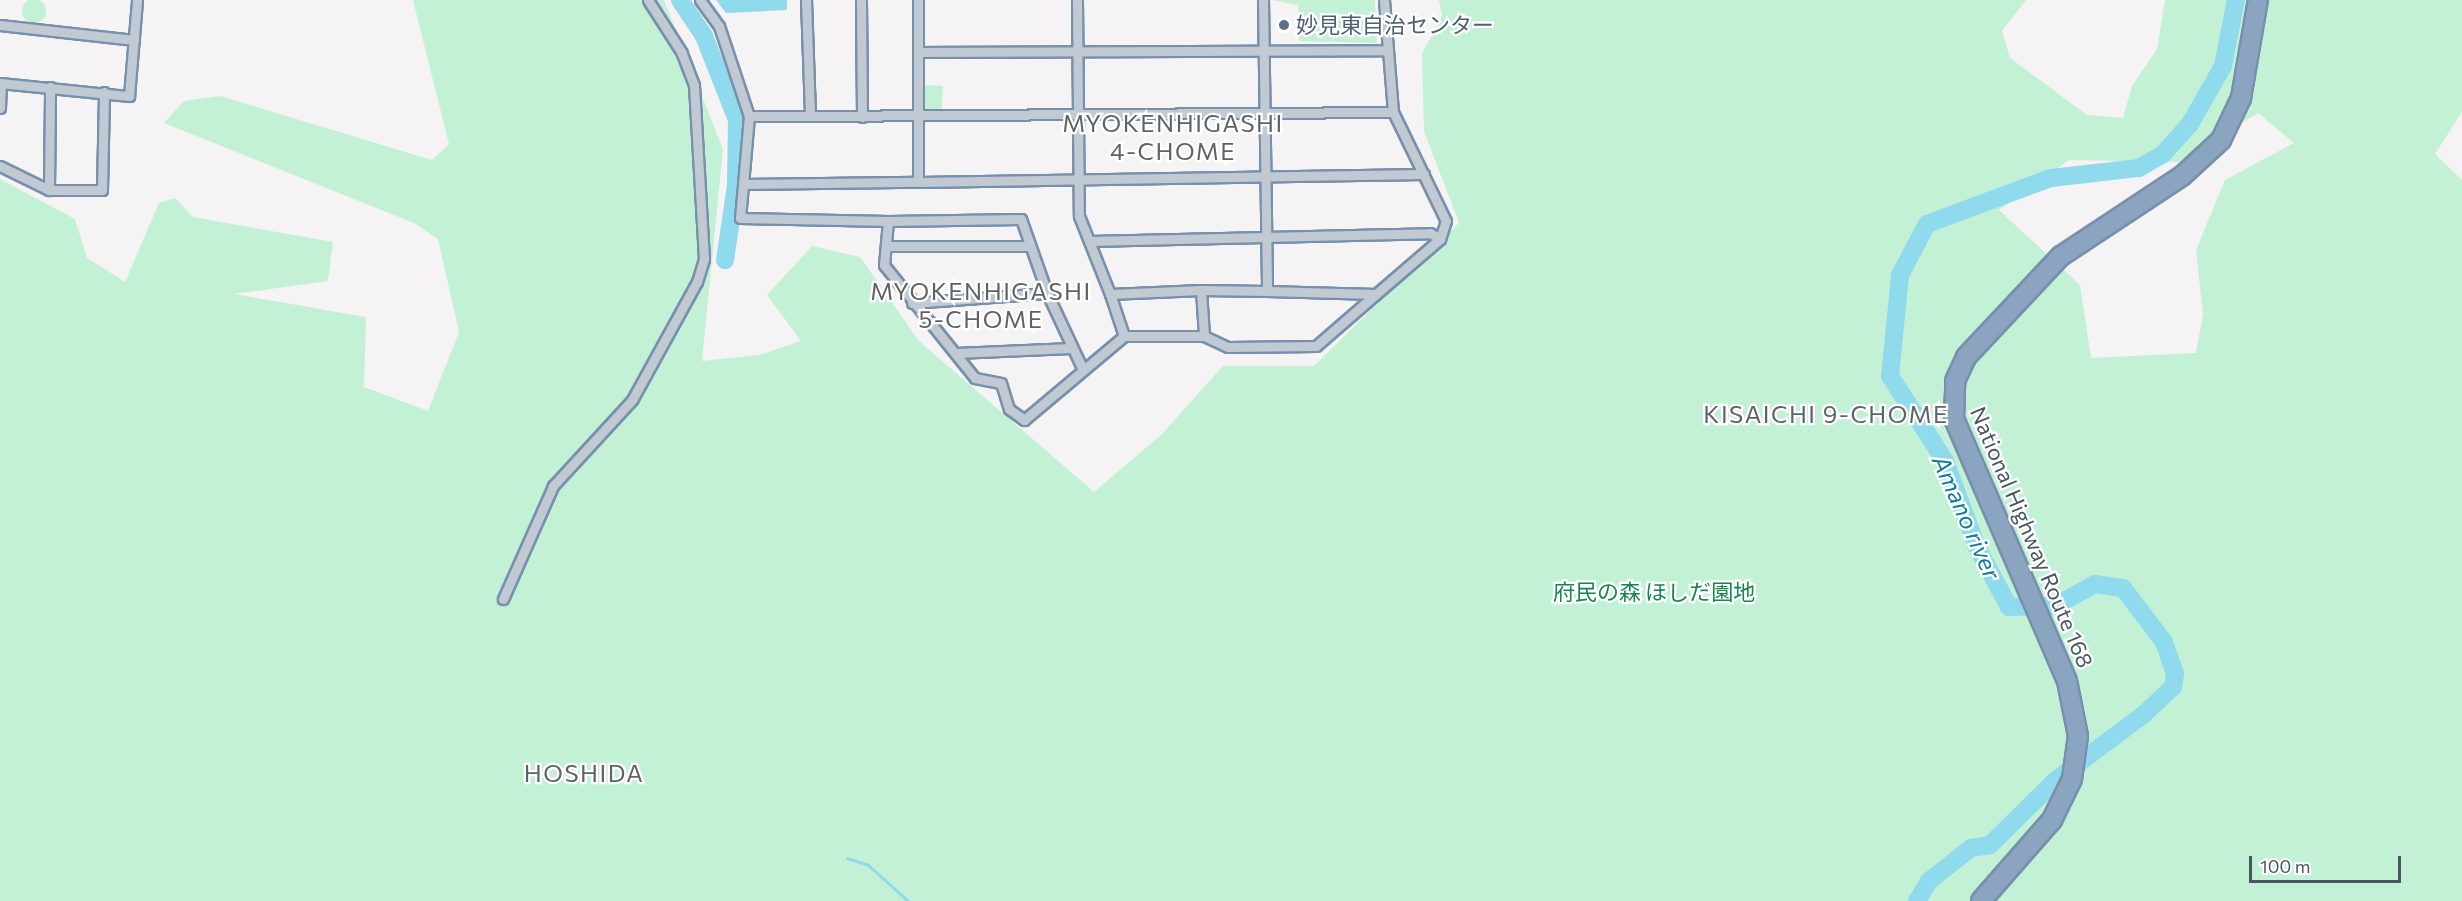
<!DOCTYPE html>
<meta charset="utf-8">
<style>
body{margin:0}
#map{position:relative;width:2462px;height:901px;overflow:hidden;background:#f5f3f3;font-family:Commissioner,"Noto Sans JP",sans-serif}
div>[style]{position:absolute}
.green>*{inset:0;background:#c3f1d5;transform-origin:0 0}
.round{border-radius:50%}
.water>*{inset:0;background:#90daee}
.stream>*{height:3px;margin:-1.5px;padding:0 1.5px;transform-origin:1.5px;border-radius:1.5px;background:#90daee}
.river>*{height:18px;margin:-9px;padding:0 9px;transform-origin:9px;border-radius:9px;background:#90daee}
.roads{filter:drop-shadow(2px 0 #7690ad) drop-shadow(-2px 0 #7690ad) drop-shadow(0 2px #7690ad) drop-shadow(0 -2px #7690ad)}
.street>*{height:9px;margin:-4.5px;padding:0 4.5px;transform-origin:4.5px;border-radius:4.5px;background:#c1cad2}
.highway>*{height:18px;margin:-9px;padding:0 9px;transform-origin:9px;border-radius:9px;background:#8ba5c1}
.dots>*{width:16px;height:16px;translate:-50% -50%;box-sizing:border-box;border:3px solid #fff;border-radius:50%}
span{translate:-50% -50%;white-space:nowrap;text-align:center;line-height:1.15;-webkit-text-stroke:4.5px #fff;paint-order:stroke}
.service-label{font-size:22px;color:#4e5e75}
.left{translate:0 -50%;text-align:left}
.street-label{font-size:22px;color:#4a5661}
.park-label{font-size:22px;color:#17864f}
.neighbourhood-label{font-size:24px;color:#5f6368;letter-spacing:1.5px}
.water-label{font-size:24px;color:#0c7c9b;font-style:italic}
.scale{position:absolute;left:2249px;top:856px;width:152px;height:27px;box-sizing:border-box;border:3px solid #4a5661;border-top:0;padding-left:8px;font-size:18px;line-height:21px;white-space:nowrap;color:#4a5661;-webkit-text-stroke:4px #fff;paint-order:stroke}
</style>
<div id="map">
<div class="green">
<i class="round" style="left:22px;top:-1px;width:24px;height:24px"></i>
<i style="clip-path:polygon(evenodd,413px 0,664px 0,723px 149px,702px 361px,760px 355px,801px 341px,767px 295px,812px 246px,860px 257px,919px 341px,1094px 492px,1161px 435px,1223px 366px,1314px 366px,1459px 223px,1424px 131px,1422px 54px,1442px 16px,1439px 0,2026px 0,2002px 31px,2010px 58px,2087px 115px,2123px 118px,2132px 86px,2157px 49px,2165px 0,2462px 0,2462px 112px,2435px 154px,2462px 180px,2462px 901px,0 901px,0 179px,75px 219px,87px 258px,125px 282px,159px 203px,175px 198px,193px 217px,333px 242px,328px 281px,234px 294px,366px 317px,364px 387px,428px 411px,459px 332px,438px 239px,414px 223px,164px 123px,184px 101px,220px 96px,432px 160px,449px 144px,413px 0,2258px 113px,2294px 143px,2225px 180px,2196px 250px,2203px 314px,2196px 353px,2091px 358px,2080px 285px,1999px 210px,2069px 160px,2178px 162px,2258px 113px)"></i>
<i style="clip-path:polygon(1271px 0,1375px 0,1377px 43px,1299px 41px,1298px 5px)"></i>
<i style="left:922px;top:85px;width:21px;height:24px;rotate:3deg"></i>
</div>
<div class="water">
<i style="clip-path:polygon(716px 0,787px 0,787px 10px,726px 13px)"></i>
</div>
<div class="stream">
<i style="left:847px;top:858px;width:22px;rotate:18deg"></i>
<i style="left:868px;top:865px;width:54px;rotate:42deg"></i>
</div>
<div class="river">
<i style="left:680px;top:0;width:43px;rotate:56.3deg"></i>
<i style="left:704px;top:36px;width:90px;rotate:68.6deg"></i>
<i style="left:737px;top:120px;width:65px;rotate:90.9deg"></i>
<i style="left:736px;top:185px;width:76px;rotate:98.3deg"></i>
<i style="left:1917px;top:901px;width:23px;rotate:-59deg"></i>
<i style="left:1929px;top:881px;width:53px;rotate:-38.2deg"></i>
<i style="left:1971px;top:848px;width:19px;rotate:-9deg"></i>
<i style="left:1990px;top:845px;width:93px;rotate:-44.6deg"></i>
<i style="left:2056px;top:780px;width:109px;rotate:-36.8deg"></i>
<i style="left:2143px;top:715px;width:41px;rotate:-43deg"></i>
<i style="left:2173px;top:687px;width:13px;rotate:-81deg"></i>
<i style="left:2175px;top:674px;width:34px;rotate:-109deg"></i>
<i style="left:2164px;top:642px;width:68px;rotate:-127.2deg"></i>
<i style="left:2123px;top:588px;width:28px;rotate:-172deg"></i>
<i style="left:2095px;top:584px;width:46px;rotate:151.2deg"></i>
<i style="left:2055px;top:606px;width:46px;rotate:178.8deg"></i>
<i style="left:2009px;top:607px;width:68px;rotate:-118.1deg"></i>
<i style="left:1977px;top:547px;width:92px;rotate:-110.4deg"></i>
<i style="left:1945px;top:461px;width:101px;rotate:-122.9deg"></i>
<i style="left:1890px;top:376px;width:101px;rotate:-84.3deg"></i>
<i style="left:1900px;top:275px;width:58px;rotate:-62.1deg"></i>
<i style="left:1927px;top:224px;width:132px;rotate:-20.4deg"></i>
<i style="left:2051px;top:178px;width:89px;rotate:-6.5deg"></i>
<i style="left:2139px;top:168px;width:28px;rotate:-30deg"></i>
<i style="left:2163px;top:154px;width:40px;rotate:-48deg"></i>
<i style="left:2190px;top:124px;width:67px;rotate:-60.4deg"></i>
<i style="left:2223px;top:66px;width:67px;rotate:-78.9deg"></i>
</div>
<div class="roads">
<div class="street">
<i style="left:700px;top:0;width:32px;rotate:54deg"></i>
<i style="left:719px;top:26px;width:95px;rotate:71.6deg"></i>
<i style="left:806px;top:0;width:116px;rotate:88deg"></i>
<i style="left:810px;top:116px;width:61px;rotate:180deg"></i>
<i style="left:749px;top:116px;width:102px;rotate:95deg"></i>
<i style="left:740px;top:218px;width:148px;rotate:1.2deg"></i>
<i style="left:888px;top:221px;width:44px;rotate:95.2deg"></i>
<i style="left:884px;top:265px;width:145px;rotate:51.2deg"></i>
<i style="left:975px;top:378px;width:26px;rotate:11deg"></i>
<i style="left:1001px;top:383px;width:27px;rotate:73deg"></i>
<i style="left:1009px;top:409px;width:19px;rotate:36deg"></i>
<i style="left:1024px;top:420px;width:131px;rotate:-40deg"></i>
<i style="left:1124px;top:336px;width:80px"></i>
<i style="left:1204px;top:336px;width:26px;rotate:25deg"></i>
<i style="left:1228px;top:347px;width:88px;rotate:-0.7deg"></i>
<i style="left:1316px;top:346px;width:79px;rotate:-40.9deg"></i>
<i style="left:861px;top:0;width:117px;rotate:89.5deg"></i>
<i style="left:918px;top:0;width:182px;rotate:90deg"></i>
<i style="left:918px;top:182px;width:506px;rotate:-0.91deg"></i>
<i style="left:1077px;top:0;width:216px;rotate:89.5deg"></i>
<i style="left:1079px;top:216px;width:84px;rotate:68.3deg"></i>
<i style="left:1263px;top:0;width:291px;rotate:89.2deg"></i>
<i style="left:1267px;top:291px;width:109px;rotate:1.6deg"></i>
<i style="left:1376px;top:294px;width:84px;rotate:-40.7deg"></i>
<i style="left:1440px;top:239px;width:19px;rotate:-72deg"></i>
<i style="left:1446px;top:221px;width:121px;rotate:-115.9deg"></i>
<i style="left:1393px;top:112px;width:112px;rotate:-94.6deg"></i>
<i style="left:0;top:25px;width:135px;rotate:6.4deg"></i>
<i style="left:918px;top:52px;width:469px;rotate:-0.2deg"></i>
<i style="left:0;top:83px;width:130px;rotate:5.8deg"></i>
<i style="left:129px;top:96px;width:96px;rotate:-85.2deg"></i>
<i style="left:0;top:108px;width:25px;rotate:-88deg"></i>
<i style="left:810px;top:116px;width:583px;rotate:-0.39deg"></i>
<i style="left:0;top:166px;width:55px;rotate:26.1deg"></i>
<i style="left:49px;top:190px;width:53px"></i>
<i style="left:102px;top:190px;width:98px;rotate:-88.8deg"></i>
<i style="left:743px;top:184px;width:175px;rotate:-0.7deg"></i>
<i style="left:49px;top:190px;width:103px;rotate:-89.4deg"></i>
<i style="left:888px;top:221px;width:133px;rotate:-0.9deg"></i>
<i style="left:1021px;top:219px;width:78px;rotate:70.6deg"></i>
<i style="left:1047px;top:293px;width:85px;rotate:64.9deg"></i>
<i style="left:1089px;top:241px;width:341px;rotate:-1.3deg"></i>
<i style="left:1430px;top:233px;width:12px;rotate:31deg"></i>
<i style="left:886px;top:246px;width:143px"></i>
<i style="left:912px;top:303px;width:135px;rotate:-4.2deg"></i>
<i style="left:1124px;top:336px;width:44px;rotate:-108.4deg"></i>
<i style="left:1110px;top:294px;width:91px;rotate:-2.5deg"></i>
<i style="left:1204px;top:336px;width:46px;rotate:-93.7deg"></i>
<i style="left:1201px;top:290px;width:66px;rotate:0.9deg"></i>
<i style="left:956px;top:353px;width:115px;rotate:-2.5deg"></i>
<i style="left:503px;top:599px;width:124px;rotate:-66.1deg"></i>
<i style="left:553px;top:486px;width:117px;rotate:-47.4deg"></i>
<i style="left:632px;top:400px;width:135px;rotate:-61.2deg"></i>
<i style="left:697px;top:282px;width:24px;rotate:-73deg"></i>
<i style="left:704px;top:259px;width:174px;rotate:-93.3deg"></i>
<i style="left:694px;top:85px;width:34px;rotate:-111deg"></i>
<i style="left:682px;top:53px;width:63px;rotate:-122.7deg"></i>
</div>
<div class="highway">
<i style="left:1981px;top:901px;width:108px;rotate:-48.8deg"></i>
<i style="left:2052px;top:820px;width:46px;rotate:-64deg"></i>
<i style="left:2072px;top:779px;width:43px;rotate:-82.1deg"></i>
<i style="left:2078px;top:736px;width:56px;rotate:-101.3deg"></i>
<i style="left:2067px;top:681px;width:285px;rotate:-113.3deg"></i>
<i style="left:1954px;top:419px;width:38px;rotate:-88deg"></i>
<i style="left:1955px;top:381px;width:26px;rotate:-65deg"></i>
<i style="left:1966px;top:357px;width:139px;rotate:-46.8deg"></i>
<i style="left:2061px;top:256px;width:145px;rotate:-33.5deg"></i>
<i style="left:2182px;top:176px;width:53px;rotate:-42.7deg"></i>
<i style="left:2221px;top:140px;width:47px;rotate:-64.5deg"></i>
<i style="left:2241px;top:98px;width:99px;rotate:-80.2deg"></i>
</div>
</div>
<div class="dots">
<i style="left:1284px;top:25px;background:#5c6f8a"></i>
</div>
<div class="service-label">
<span class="left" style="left:1296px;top:25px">妙見東自治センター</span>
</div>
<div class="street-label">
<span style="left:2032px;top:537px;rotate:67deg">National Highway Route 168</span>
</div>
<div class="park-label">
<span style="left:1654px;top:592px">府民の森 ほしだ園地</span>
</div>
<div class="neighbourhood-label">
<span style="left:1173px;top:137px">MYOKENHIGASHI<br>4-CHOME</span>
<span style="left:981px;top:305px">MYOKENHIGASHI<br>5-CHOME</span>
<span style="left:1826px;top:414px">KISAICHI 9-CHOME</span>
<span style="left:584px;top:773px">HOSHIDA</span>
</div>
<div class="water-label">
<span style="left:1967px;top:517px;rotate:66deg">Amano river</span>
</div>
<div class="scale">100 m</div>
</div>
